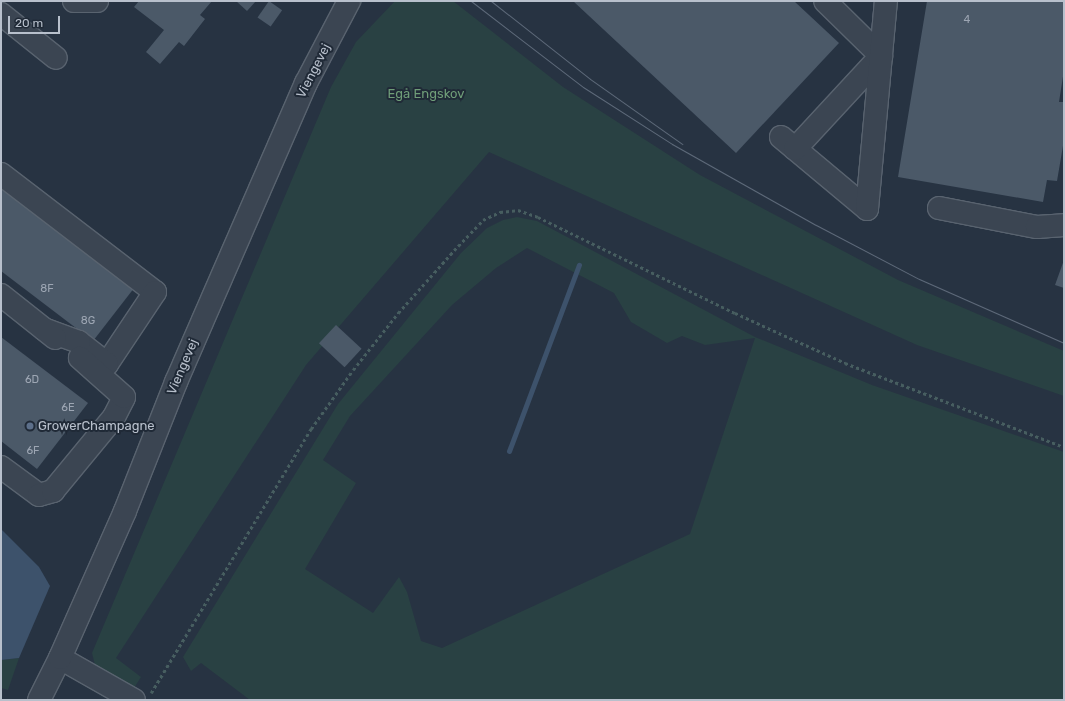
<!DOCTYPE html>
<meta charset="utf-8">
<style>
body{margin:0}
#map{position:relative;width:1065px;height:701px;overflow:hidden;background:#273342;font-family:Rubik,sans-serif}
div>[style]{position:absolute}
.green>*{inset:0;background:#294143}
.water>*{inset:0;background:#3d526b}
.stream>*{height:5px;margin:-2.5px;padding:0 2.5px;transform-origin:2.5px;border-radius:2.5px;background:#3d526b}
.building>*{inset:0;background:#4b5968;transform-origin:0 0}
.path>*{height:2.5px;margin-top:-1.25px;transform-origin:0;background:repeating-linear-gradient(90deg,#475e60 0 3px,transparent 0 6px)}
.roads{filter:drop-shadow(1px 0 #59636f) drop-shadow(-1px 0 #59636f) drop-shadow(0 1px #59636f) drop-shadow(0 -1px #59636f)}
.minor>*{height:22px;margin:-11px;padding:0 11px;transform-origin:11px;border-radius:11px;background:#3b4552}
.tram>*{height:1px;margin:-0.5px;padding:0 0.5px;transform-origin:0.5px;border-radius:0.5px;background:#5d6979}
.dots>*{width:11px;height:11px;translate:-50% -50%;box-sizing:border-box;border:2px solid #202a37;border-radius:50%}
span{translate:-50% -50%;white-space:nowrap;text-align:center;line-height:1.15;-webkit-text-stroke:4px #202a37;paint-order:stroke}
.number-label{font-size:11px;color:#9da6b3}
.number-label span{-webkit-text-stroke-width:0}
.street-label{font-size:13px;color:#b8c0cc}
.park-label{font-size:13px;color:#6f9d78}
.poi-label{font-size:13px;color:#b8c0cc}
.left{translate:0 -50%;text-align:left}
.frame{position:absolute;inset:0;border:2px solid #b8c0cc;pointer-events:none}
.scale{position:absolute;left:8px;top:16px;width:52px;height:18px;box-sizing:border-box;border:2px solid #b8c0cc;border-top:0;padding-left:5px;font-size:12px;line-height:14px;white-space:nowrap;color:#b8c0cc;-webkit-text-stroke:3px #202a37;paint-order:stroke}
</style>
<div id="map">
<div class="green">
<i style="clip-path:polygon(395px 1px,453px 1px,563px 87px,700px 175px,898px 280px,1064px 351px,1064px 396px,917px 345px,489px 152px,306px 365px,116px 658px,141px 677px,134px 688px,95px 665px,92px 653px,331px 87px,356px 42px)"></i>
<i style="clip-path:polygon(evenodd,517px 217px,537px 221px,755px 337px,872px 385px,1064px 452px,1064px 700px,250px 700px,201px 663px,191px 671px,183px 657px,338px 404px,461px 253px,487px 228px,503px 220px,517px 217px,527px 248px,614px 293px,631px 322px,667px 343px,682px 336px,705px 345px,755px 338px,690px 534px,442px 648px,421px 641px,407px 592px,399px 577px,373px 613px,305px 569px,356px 483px,323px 460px,350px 416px,452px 305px,496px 268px,527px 248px)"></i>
<i style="clip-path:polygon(19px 658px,8px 690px,1px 688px,1px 660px)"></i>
</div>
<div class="water">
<i style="clip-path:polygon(1px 529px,39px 567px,50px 586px,19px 658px,1px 660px)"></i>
</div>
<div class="stream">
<i style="left:509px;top:451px;width:199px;rotate:-69.4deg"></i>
</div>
<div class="building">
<i style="clip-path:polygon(139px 1px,212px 1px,200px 15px,205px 19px,184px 46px,179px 42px,160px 64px,146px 52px,164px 30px,134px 7px)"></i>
<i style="clip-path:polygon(236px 1px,256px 1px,247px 11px)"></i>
<i style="left:269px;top:1px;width:16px;height:20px;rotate:35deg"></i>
<i style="clip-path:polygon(573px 1px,794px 1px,839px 43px,736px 153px)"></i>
<i style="clip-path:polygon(927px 1px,1064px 1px,1064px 70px,1059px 102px,1064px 102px,1064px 140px,1057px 181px,1047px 180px,1043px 202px,898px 177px)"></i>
<i style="clip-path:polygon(1px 178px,138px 283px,93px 341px,1px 271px)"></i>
<i style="clip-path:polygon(1064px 260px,1064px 288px,1055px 285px)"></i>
<i style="left:336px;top:325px;width:35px;height:25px;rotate:43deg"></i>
<i style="clip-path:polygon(1px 337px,88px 403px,37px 469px,1px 441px)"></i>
</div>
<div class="path">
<i style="left:151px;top:693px;width:309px;rotate:-58.8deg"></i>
<i style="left:311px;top:429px;width:72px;rotate:-54.6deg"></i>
<i style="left:353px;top:370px;width:73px;rotate:-51.7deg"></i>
<i style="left:398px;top:313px;width:90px;rotate:-48.2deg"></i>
<i style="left:458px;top:246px;width:36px;rotate:-46deg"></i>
<i style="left:483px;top:220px;width:19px;rotate:-25deg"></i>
<i style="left:500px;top:212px;width:18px;rotate:-6deg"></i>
<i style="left:518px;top:210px;width:21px;rotate:19deg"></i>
<i style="left:538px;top:217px;width:219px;rotate:26deg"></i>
<i style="left:735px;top:313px;width:121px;rotate:24.4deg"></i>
<i style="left:845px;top:363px;width:235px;rotate:21deg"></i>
</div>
<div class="roads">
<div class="minor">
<i style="left:74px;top:1px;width:23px"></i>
<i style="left:1px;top:14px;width:70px;rotate:38.7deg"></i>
<i style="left:781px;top:137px;width:112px;rotate:39.9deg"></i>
<i style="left:795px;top:149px;width:127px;rotate:-47.2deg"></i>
<i style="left:881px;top:56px;width:78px;rotate:-135.5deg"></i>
<i style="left:1px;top:174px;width:194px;rotate:37.5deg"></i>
<i style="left:155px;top:292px;width:87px;rotate:123.7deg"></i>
<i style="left:107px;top:364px;width:36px;rotate:-142deg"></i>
<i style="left:79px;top:342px;width:37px;rotate:-160deg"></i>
<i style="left:939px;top:208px;width:100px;rotate:11deg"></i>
<i style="left:1037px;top:227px;width:27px;rotate:-4deg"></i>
<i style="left:867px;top:209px;width:209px;rotate:-84.8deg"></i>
<i style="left:1px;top:295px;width:69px;rotate:38.5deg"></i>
<i style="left:1px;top:467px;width:47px;rotate:36.4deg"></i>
<i style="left:39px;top:495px;width:15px;rotate:-16deg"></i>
<i style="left:53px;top:491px;width:96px;rotate:-50.5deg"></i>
<i style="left:114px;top:417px;width:22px;rotate:-63deg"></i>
<i style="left:124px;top:397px;width:59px;rotate:-138.4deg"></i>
<i style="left:60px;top:658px;width:85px;rotate:29.6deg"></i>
<i style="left:39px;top:700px;width:47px;rotate:-63.4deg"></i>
<i style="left:60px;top:658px;width:161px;rotate:-66.1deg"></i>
<i style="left:125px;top:511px;width:139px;rotate:-68.4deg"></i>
<i style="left:176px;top:382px;width:326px;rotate:-66.5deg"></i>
<i style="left:306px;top:83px;width:93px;rotate:-62.3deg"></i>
</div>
</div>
<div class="tram">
<i style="left:471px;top:1px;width:141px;rotate:37.5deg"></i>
<i style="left:583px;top:87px;width:106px;rotate:32.6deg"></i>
<i style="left:672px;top:144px;width:165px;rotate:29.4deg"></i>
<i style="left:816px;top:225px;width:116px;rotate:27.7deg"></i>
<i style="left:919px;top:279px;width:158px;rotate:23.8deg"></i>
<i style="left:491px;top:1px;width:126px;rotate:38.2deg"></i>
<i style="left:590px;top:79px;width:113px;rotate:35.2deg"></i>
</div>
<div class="dots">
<i style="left:30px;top:426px;background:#5c6f8a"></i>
</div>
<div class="number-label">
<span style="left:967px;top:20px">4</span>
<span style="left:47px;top:289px">8F</span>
<span style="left:88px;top:321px">8G</span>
<span style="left:32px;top:380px">6D</span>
<span style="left:68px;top:408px">6E</span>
<span style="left:33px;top:451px">6F</span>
</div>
<div class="street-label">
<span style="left:314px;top:71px;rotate:-63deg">Viengevej</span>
<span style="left:183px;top:367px;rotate:-67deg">Viengevej</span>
</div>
<div class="park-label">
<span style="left:426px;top:94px">Egå Engskov</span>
</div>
<div class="poi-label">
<span class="left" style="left:38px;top:426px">GrowerChampagne</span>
</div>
<div class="frame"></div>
<div class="scale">20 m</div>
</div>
